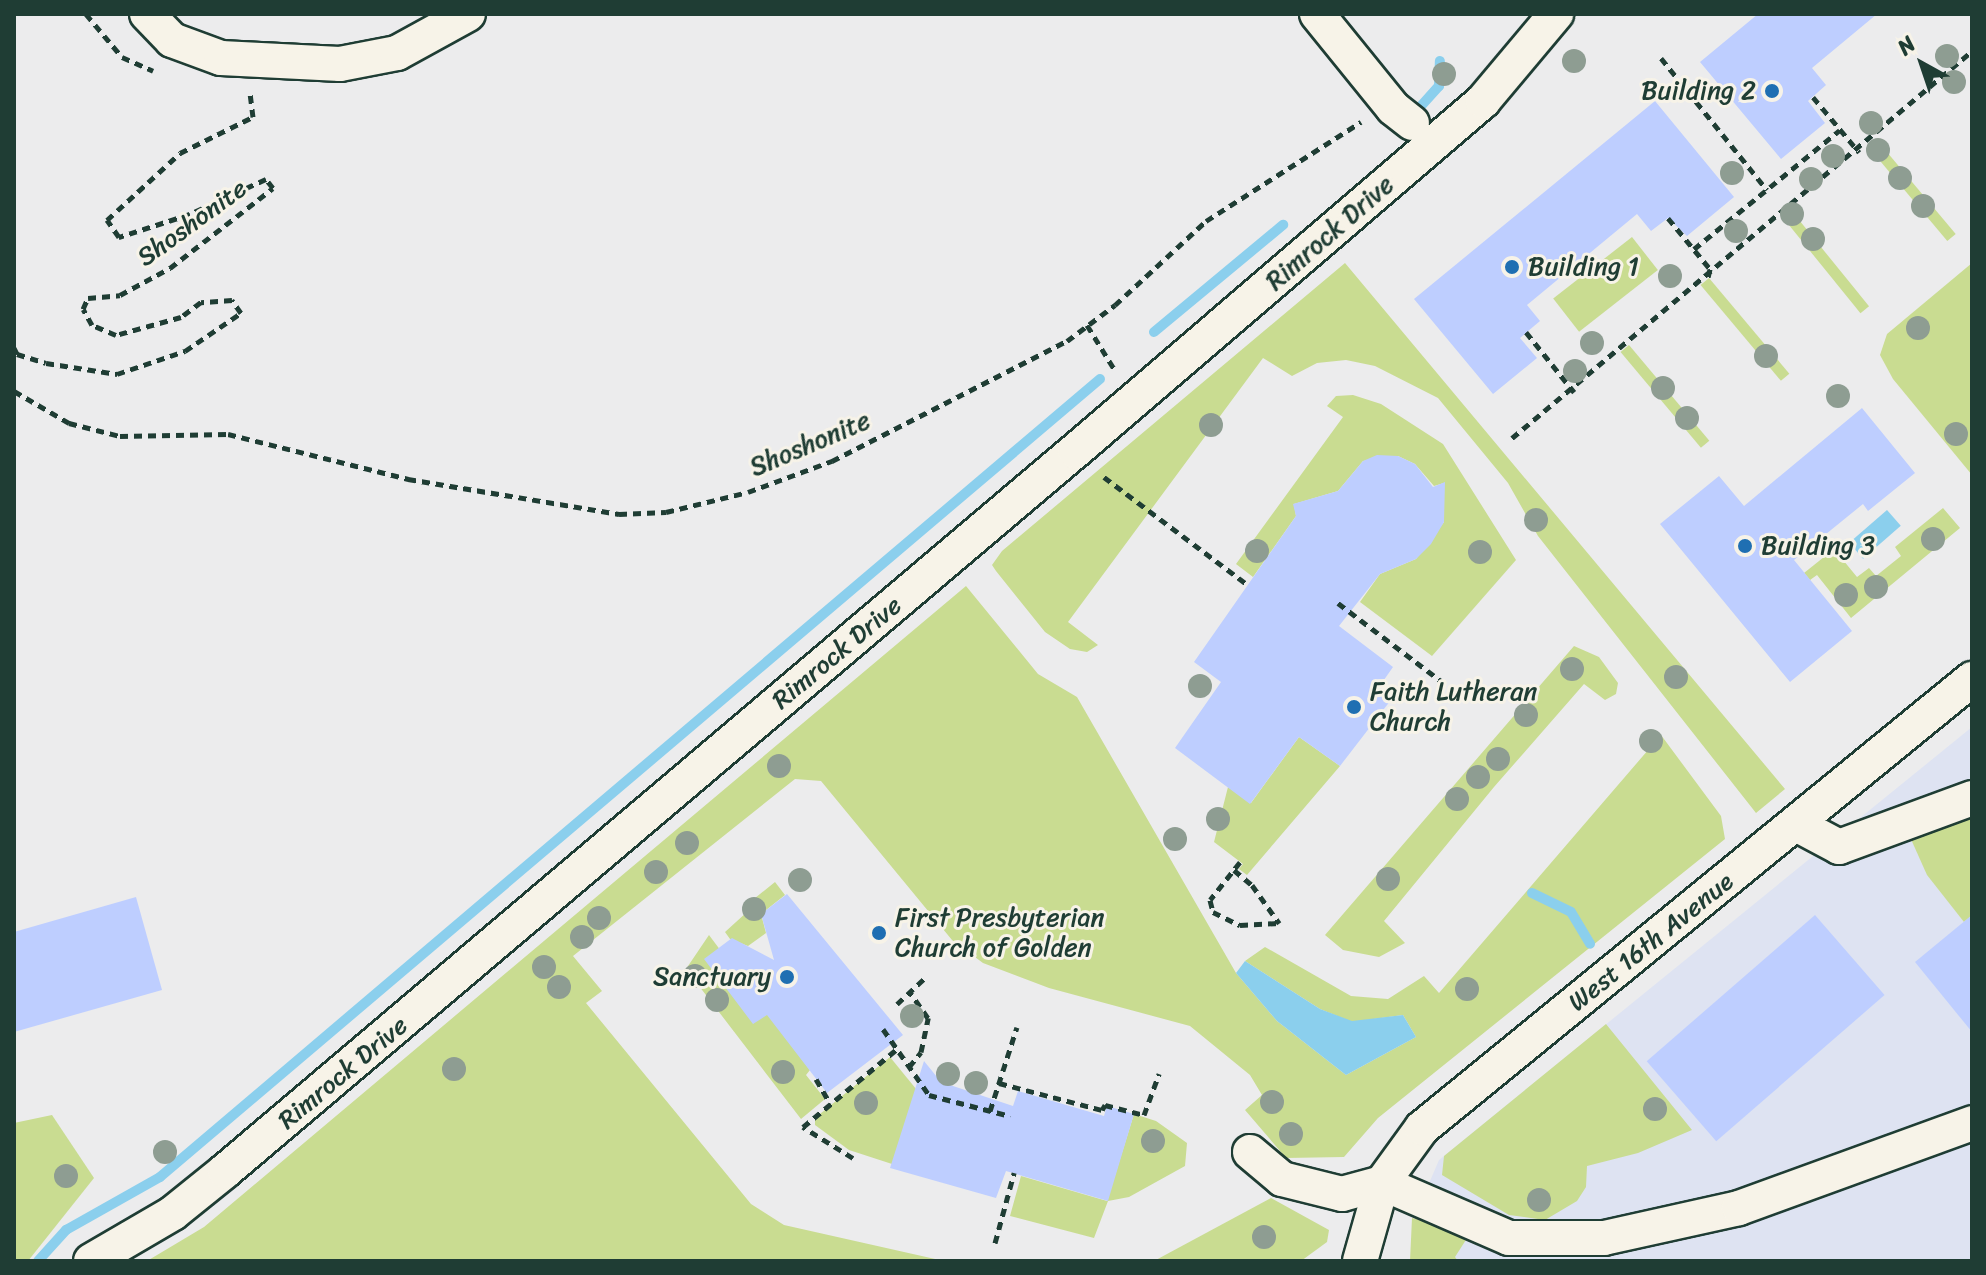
<!DOCTYPE html>
<style>
body{margin:0}
#map{position:relative;width:1986px;height:1275px;overflow:hidden;background:#ececed;font-family:Sriracha,sans-serif}
div>[style]{position:absolute}
.built>*{inset:0;background:#dee3f2}
.green>*{inset:0;background:#c9dc91;transform-origin:0 0}
.water>*{inset:0;background:#8bcfed;transform-origin:0 0}
.stream>*{height:10px;margin:-5px;padding:0 5px;transform-origin:5px;border-radius:5px;background:#8bcfed}
.building>*{inset:0;background:#beceff;transform-origin:0 0}
.path>*{height:5px;margin-top:-2.5px;transform-origin:0;background:repeating-linear-gradient(90deg,#1f3d34 0 8px,transparent 0 14px)}
.roads{filter:drop-shadow(2px 0 #1f3d34) drop-shadow(-2px 0 #1f3d34) drop-shadow(0 2px #1f3d34) drop-shadow(0 -2px #1f3d34)}
.minor>*{height:34px;margin:-17px;padding:0 17px;transform-origin:17px;border-radius:17px;background:#f7f3e8}
.trees>*{width:24px;height:24px;margin:-12px;border-radius:50%;background:#8e9d92}
.dots>*{width:22px;height:22px;translate:-50% -50%;box-sizing:border-box;border:4px solid #f7f3e8;border-radius:50%}
span{translate:-50% -50%;white-space:nowrap;text-align:center;line-height:1.15;-webkit-text-stroke:6px #f7f3e8;paint-order:stroke}
.poi-label{font-size:26px;color:#1f3d34}
.right{translate:-100% -50%;text-align:right}
.left{translate:0 -50%;text-align:left}
.street-label{font-size:26px;color:#1f3d34}
.frame{position:absolute;inset:0;border:16px solid #1f3d34;pointer-events:none}
.north{position:absolute;left:1882px;top:24px;width:80px;height:80px;-webkit-text-stroke:6px #f7f3e8;paint-order:stroke;rotate:320deg;font-size:22px;font-weight:700;line-height:32px;text-align:center;color:#1f3d34}
.north::after{content:'';display:block;margin:auto;width:28px;height:36px;background:#1f3d34;clip-path:polygon(50% 0,100% 100%,50% 72%,0 100%)}
</style>
<div id="map">
<div class="built">
<i style="clip-path:polygon(1972px 727px,1972px 1261px,1413px 1261px,1415px 1216px,1439px 1160px)"></i>
</div>
<div class="green">
<i style="left:1876px;top:139px;width:124px;height:11px;rotate:50deg"></i>
<i style="left:1791px;top:210px;width:124px;height:11px;rotate:51deg"></i>
<i style="left:1632px;top:237px;width:42px;height:100px;rotate:52deg"></i>
<i style="clip-path:polygon(1345px 263px,1785px 789px,1756px 813px,1538px 536px,1508px 483px,1438px 398px,1375px 366px,1346px 360px,1317px 363px,1292px 376px,1263px 358px,1068px 622px,1098px 645px,1087px 652px,1070px 649px,1045px 632px,996px 571px,992px 565px,1002px 551px)"></i>
<i style="clip-path:polygon(1972px 263px,1972px 475px,1893px 379px,1880px 355px,1887px 334px)"></i>
<i style="left:1709px;top:278px;width:125px;height:11px;rotate:50deg"></i>
<i style="left:1629px;top:345px;width:125px;height:11px;rotate:50deg"></i>
<i style="clip-path:polygon(1353px 395px,1381px 404px,1443px 444px,1516px 560px,1432px 656px,1360px 602px,1380px 574px,1416px 559px,1444px 522px,1444px 483px,1434px 486px,1415px 464px,1398px 456px,1363px 461px,1338px 491px,1294px 504px,1296px 516px,1253px 577px,1236px 564px,1343px 417px,1327px 406px,1336px 396px)"></i>
<i style="clip-path:polygon(1943px 508px,1960px 528px,1851px 618px,1817px 575px,1810px 580px,1804px 573px,1834px 549px,1857px 577px,1869px 568px,1876px 576px,1901px 556px,1895px 547px)"></i>
<i style="clip-path:polygon(966px 586px,1038px 674px,1077px 697px,1236px 973px,1277px 1021px,1346px 1075px,1416px 1037px,1403px 1015px,1352px 1022px,1320px 1009px,1245px 961px,1265px 947px,1351px 996px,1388px 999px,1424px 976px,1439px 993px,1661px 735px,1721px 816px,1725px 839px,1378px 1118px,1344px 1157px,1286px 1158px,1245px 1110px,1262px 1095px,1250px 1075px,1190px 1026px,1049px 988px,983px 963px,952px 940px,821px 781px,795px 779px,573px 956px,602px 991px,586px 1003px,751px 1204px,784px 1225px,944px 1261px,147px 1261px,204px 1227px)"></i>
<i style="clip-path:polygon(1574px 646px,1599px 657px,1618px 683px,1616px 694px,1605px 700px,1584px 684px,1494px 787px,1384px 921px,1405px 943px,1379px 957px,1343px 950px,1325px 935px)"></i>
<i style="clip-path:polygon(1299px 737px,1340px 766px,1247px 875px,1239px 869px,1243px 864px,1214px 842px,1228px 787px,1251px 803px)"></i>
<i style="clip-path:polygon(1972px 811px,1972px 915px,1964px 922px,1927px 875px,1910px 837px)"></i>
<i style="clip-path:polygon(775px 882px,785px 895px,761px 914px,766px 933px,748px 946px,730px 939px,725px 932px,747px 912px,744px 907px)"></i>
<i style="clip-path:polygon(709px 935px,810px 1070px,806px 1075px,825px 1099px,801px 1119px,686px 969px)"></i>
<i style="clip-path:polygon(1606px 1024px,1692px 1130px,1638px 1153px,1587px 1166px,1586px 1187px,1577px 1201px,1545px 1220px,1509px 1215px,1442px 1175px,1444px 1156px)"></i>
<i style="clip-path:polygon(890px 1057px,925px 1100px,892px 1164px,849px 1150px,815px 1125px,815px 1118px)"></i>
<i style="clip-path:polygon(1134px 1114px,1156px 1121px,1187px 1143px,1185px 1166px,1129px 1197px,1108px 1201px,1094px 1238px,1010px 1216px,1021px 1176px,1107px 1201px)"></i>
<i style="clip-path:polygon(52px 1115px,94px 1178px,28px 1261px,14px 1261px,14px 1123px)"></i>
<i style="clip-path:polygon(1271px 1198px,1329px 1230px,1327px 1242px,1301px 1261px,1154px 1261px)"></i>
<i style="clip-path:polygon(1412px 1218px,1471px 1232px,1455px 1257px,1458px 1261px,1410px 1261px)"></i>
</div>
<div class="water">
<i style="left:1887px;top:510px;width:21px;height:50px;rotate:49deg"></i>
<i style="clip-path:polygon(1245px 961px,1320px 1009px,1352px 1021px,1403px 1015px,1416px 1037px,1346px 1075px,1277px 1021px,1236px 973px)"></i>
</div>
<div class="stream">
<i style="left:1421px;top:106px;width:27px;rotate:-48deg"></i>
<i style="left:1439px;top:86px;width:25px;rotate:-88deg"></i>
<i style="left:1154px;top:332px;width:168px;rotate:-39.7deg"></i>
<i style="left:1532px;top:893px;width:43px;rotate:26deg"></i>
<i style="left:1571px;top:912px;width:37px;rotate:59deg"></i>
<i style="left:38px;top:1261px;width:42px;rotate:-47.9deg"></i>
<i style="left:66px;top:1230px;width:108px;rotate:-29.4deg"></i>
<i style="left:160px;top:1177px;width:1233px;rotate:-40.33deg"></i>
</div>
<div class="building">
<i style="clip-path:polygon(1758px 14px,1877px 14px,1812px 68px,1826px 85px,1808px 101px,1825px 123px,1781px 159px,1700px 62px)"></i>
<i style="clip-path:polygon(1655px 101px,1734px 197px,1687px 236px,1668px 218px,1651px 231px,1637px 214px,1527px 305px,1540px 321px,1520px 338px,1537px 358px,1493px 394px,1414px 299px)"></i>
<i style="clip-path:polygon(1862px 408px,1915px 473px,1868px 511px,1863px 504px,1794px 560px,1852px 631px,1790px 682px,1660px 524px,1719px 476px,1744px 506px)"></i>
<i style="clip-path:polygon(1377px 455px,1398px 456px,1415px 464px,1433px 487px,1445px 482px,1444px 522px,1431px 544px,1416px 559px,1380px 574px,1339px 626px,1393px 667px,1379px 687px,1394px 696px,1340px 766px,1299px 737px,1250px 804px,1175px 748px,1221px 682px,1194px 662px,1296px 516px,1293px 504px,1338px 491px,1363px 461px)"></i>
<i style="clip-path:polygon(787px 894px,903px 1035px,827px 1093px,767px 1015px,753px 1024px,704px 959px,732px 938px,774px 960px,761px 914px)"></i>
<i style="clip-path:polygon(136px 897px,162px 990px,14px 1032px,14px 932px)"></i>
<i style="left:1815px;top:915px;width:106px;height:223px;rotate:49deg"></i>
<i style="clip-path:polygon(1972px 915px,1972px 1032px,1915px 962px)"></i>
<i style="clip-path:polygon(924px 1061px,941px 1082px,1013px 1106px,1018px 1091px,1104px 1116px,1107px 1106px,1134px 1114px,1108px 1201px,1006px 1171px,996px 1198px,890px 1168px)"></i>
</div>
<div class="path">
<i style="left:86px;top:14px;width:56px;rotate:50.1deg"></i>
<i style="left:122px;top:57px;width:34px;rotate:24deg"></i>
<i style="left:1661px;top:58px;width:169px;rotate:51.2deg"></i>
<i style="left:1813px;top:97px;width:72px;rotate:50.1deg"></i>
<i style="left:1668px;top:218px;width:66px;rotate:50.5deg"></i>
<i style="left:1710px;top:269px;width:9px;rotate:103deg"></i>
<i style="left:1694px;top:249px;width:188px;rotate:-39.2deg"></i>
<i style="left:1087px;top:325px;width:55px;rotate:58.3deg"></i>
<i style="left:1526px;top:332px;width:77px;rotate:51.3deg"></i>
<i style="left:14px;top:348px;width:7px;rotate:63deg"></i>
<i style="left:17px;top:354px;width:30px;rotate:17deg"></i>
<i style="left:46px;top:363px;width:72px;rotate:8.8deg"></i>
<i style="left:117px;top:374px;width:72px;rotate:-18.7deg"></i>
<i style="left:185px;top:351px;width:68px;rotate:-34.2deg"></i>
<i style="left:241px;top:313px;width:16px;rotate:-125deg"></i>
<i style="left:232px;top:300px;width:31px;rotate:176deg"></i>
<i style="left:201px;top:302px;width:25px;rotate:143deg"></i>
<i style="left:181px;top:317px;width:67px;rotate:164.5deg"></i>
<i style="left:116px;top:335px;width:26px;rotate:-157deg"></i>
<i style="left:92px;top:325px;width:18px;rotate:-119deg"></i>
<i style="left:83px;top:309px;width:12px;rotate:-66deg"></i>
<i style="left:88px;top:298px;width:32px;rotate:-5deg"></i>
<i style="left:120px;top:295px;width:57px;rotate:-28.4deg"></i>
<i style="left:170px;top:268px;width:130px;rotate:-37.8deg"></i>
<i style="left:273px;top:188px;width:11px;rotate:-128deg"></i>
<i style="left:266px;top:179px;width:84px;rotate:155.3deg"></i>
<i style="left:190px;top:214px;width:75px;rotate:162.1deg"></i>
<i style="left:119px;top:237px;width:21px;rotate:-125deg"></i>
<i style="left:107px;top:220px;width:99px;rotate:-42.5deg"></i>
<i style="left:180px;top:153px;width:81px;rotate:-26.3deg"></i>
<i style="left:253px;top:117px;width:23px;rotate:-97deg"></i>
<i style="left:14px;top:391px;width:64px;rotate:30.2deg"></i>
<i style="left:69px;top:423px;width:53px;rotate:14.3deg"></i>
<i style="left:120px;top:436px;width:108px;rotate:-1.1deg"></i>
<i style="left:228px;top:434px;width:186px;rotate:14deg"></i>
<i style="left:408px;top:479px;width:214px;rotate:9.4deg"></i>
<i style="left:619px;top:514px;width:47px;rotate:-2.4deg"></i>
<i style="left:666px;top:512px;width:84px;rotate:-13.7deg"></i>
<i style="left:748px;top:492px;width:90px;rotate:-20.3deg"></i>
<i style="left:832px;top:461px;width:264px;rotate:-27.1deg"></i>
<i style="left:1067px;top:341px;width:60px;rotate:-36.9deg"></i>
<i style="left:1115px;top:305px;width:124px;rotate:-42.7deg"></i>
<i style="left:1206px;top:221px;width:184px;rotate:-32.6deg"></i>
<i style="left:1512px;top:438px;width:601px;rotate:-40.07deg"></i>
<i style="left:1104px;top:477px;width:180px;rotate:36.9deg"></i>
<i style="left:1338px;top:603px;width:166px;rotate:37.1deg"></i>
<i style="left:1240px;top:862px;width:48px;rotate:128.3deg"></i>
<i style="left:1210px;top:900px;width:12px;rotate:76deg"></i>
<i style="left:1213px;top:912px;width:30px;rotate:26deg"></i>
<i style="left:1240px;top:925px;width:39px;rotate:-3deg"></i>
<i style="left:1234px;top:870px;width:23px;rotate:40deg"></i>
<i style="left:1252px;top:885px;width:47px;rotate:54.6deg"></i>
<i style="left:897px;top:1004px;width:41px;rotate:-43deg"></i>
<i style="left:883px;top:1029px;width:80px;rotate:55.1deg"></i>
<i style="left:929px;top:1095px;width:84px;rotate:14.5deg"></i>
<i style="left:909px;top:1067px;width:19px;rotate:-51deg"></i>
<i style="left:921px;top:1052px;width:35px;rotate:-78deg"></i>
<i style="left:928px;top:1018px;width:32px;rotate:-125deg"></i>
<i style="left:816px;top:1079px;width:28px;rotate:60deg"></i>
<i style="left:999px;top:1083px;width:106px;rotate:14.7deg"></i>
<i style="left:1102px;top:1110px;width:6px;rotate:-59deg"></i>
<i style="left:1105px;top:1105px;width:40px;rotate:14.4deg"></i>
<i style="left:1144px;top:1115px;width:44px;rotate:-69.9deg"></i>
<i style="left:990px;top:1111px;width:88px;rotate:-72.2deg"></i>
<i style="left:853px;top:1158px;width:59px;rotate:-148.2deg"></i>
<i style="left:803px;top:1127px;width:124px;rotate:-39.7deg"></i>
<i style="left:995px;top:1243px;width:73px;rotate:-74.8deg"></i>
</div>
<div class="roads">
<div class="minor">
<i style="left:147px;top:14px;width:36px;rotate:46deg"></i>
<i style="left:172px;top:40px;width:52px;rotate:20.2deg"></i>
<i style="left:221px;top:58px;width:119px;rotate:2.9deg"></i>
<i style="left:340px;top:64px;width:58px;rotate:-10.9deg"></i>
<i style="left:397px;top:53px;width:81px;rotate:-28.8deg"></i>
<i style="left:1317px;top:14px;width:121px;rotate:51deg"></i>
<i style="left:1393px;top:108px;width:24px;rotate:38deg"></i>
<i style="left:1796px;top:824px;width:49px;rotate:28.1deg"></i>
<i style="left:1839px;top:847px;width:142px;rotate:-20.2deg"></i>
<i style="left:1250px;top:1152px;width:42px;rotate:40.2deg"></i>
<i style="left:1282px;top:1179px;width:62px;rotate:14deg"></i>
<i style="left:1342px;top:1194px;width:41px;rotate:-15.4deg"></i>
<i style="left:1382px;top:1183px;width:138px;rotate:23.4deg"></i>
<i style="left:1509px;top:1238px;width:95px"></i>
<i style="left:1604px;top:1238px;width:138px;rotate:-12.5deg"></i>
<i style="left:1739px;top:1208px;width:248px;rotate:-20deg"></i>
<i style="left:91px;top:1261px;width:95px;rotate:-30.3deg"></i>
<i style="left:173px;top:1213px;width:67px;rotate:-38.9deg"></i>
<i style="left:225px;top:1171px;width:1114px;rotate:-40.27deg"></i>
<i style="left:1075px;top:451px;width:538px;rotate:-40.62deg"></i>
<i style="left:1483px;top:101px;width:114px;rotate:-50deg"></i>
<i style="left:1360px;top:1261px;width:81px;rotate:-74.2deg"></i>
<i style="left:1382px;top:1183px;width:68px;rotate:-54deg"></i>
<i style="left:1422px;top:1128px;width:710px;rotate:-39.23deg"></i>
</div>
</div>
<div class="trees">
<i style="left:1947px;top:56px"></i>
<i style="left:1574px;top:61px"></i>
<i style="left:1444px;top:74px"></i>
<i style="left:1954px;top:82px"></i>
<i style="left:1871px;top:123px"></i>
<i style="left:1878px;top:150px"></i>
<i style="left:1833px;top:156px"></i>
<i style="left:1732px;top:173px"></i>
<i style="left:1900px;top:178px"></i>
<i style="left:1811px;top:179px"></i>
<i style="left:1923px;top:206px"></i>
<i style="left:1792px;top:214px"></i>
<i style="left:1736px;top:231px"></i>
<i style="left:1813px;top:239px"></i>
<i style="left:1670px;top:276px"></i>
<i style="left:1918px;top:328px"></i>
<i style="left:1592px;top:343px"></i>
<i style="left:1766px;top:356px"></i>
<i style="left:1575px;top:371px"></i>
<i style="left:1663px;top:388px"></i>
<i style="left:1838px;top:396px"></i>
<i style="left:1687px;top:418px"></i>
<i style="left:1211px;top:425px"></i>
<i style="left:1956px;top:434px"></i>
<i style="left:1536px;top:520px"></i>
<i style="left:1933px;top:539px"></i>
<i style="left:1257px;top:551px"></i>
<i style="left:1480px;top:552px"></i>
<i style="left:1876px;top:587px"></i>
<i style="left:1846px;top:595px"></i>
<i style="left:1572px;top:669px"></i>
<i style="left:1676px;top:677px"></i>
<i style="left:1200px;top:686px"></i>
<i style="left:1526px;top:715px"></i>
<i style="left:1651px;top:741px"></i>
<i style="left:1498px;top:759px"></i>
<i style="left:779px;top:766px"></i>
<i style="left:1478px;top:777px"></i>
<i style="left:1457px;top:799px"></i>
<i style="left:1218px;top:819px"></i>
<i style="left:1175px;top:839px"></i>
<i style="left:687px;top:843px"></i>
<i style="left:656px;top:872px"></i>
<i style="left:1388px;top:879px"></i>
<i style="left:800px;top:880px"></i>
<i style="left:754px;top:909px"></i>
<i style="left:599px;top:918px"></i>
<i style="left:582px;top:937px"></i>
<i style="left:544px;top:967px"></i>
<i style="left:695px;top:976px"></i>
<i style="left:559px;top:987px"></i>
<i style="left:1467px;top:989px"></i>
<i style="left:717px;top:1000px"></i>
<i style="left:912px;top:1016px"></i>
<i style="left:454px;top:1069px"></i>
<i style="left:783px;top:1072px"></i>
<i style="left:948px;top:1074px"></i>
<i style="left:976px;top:1083px"></i>
<i style="left:1272px;top:1102px"></i>
<i style="left:866px;top:1103px"></i>
<i style="left:1655px;top:1109px"></i>
<i style="left:1291px;top:1134px"></i>
<i style="left:1153px;top:1141px"></i>
<i style="left:165px;top:1152px"></i>
<i style="left:66px;top:1176px"></i>
<i style="left:1539px;top:1200px"></i>
<i style="left:1264px;top:1237px"></i>
</div>
<div class="dots">
<i style="left:1772px;top:91px;background:#1f6fb2"></i>
<i style="left:1512px;top:267px;background:#1f6fb2"></i>
<i style="left:1745px;top:546px;background:#1f6fb2"></i>
<i style="left:1354px;top:707px;background:#1f6fb2"></i>
<i style="left:879px;top:933px;background:#1f6fb2"></i>
<i style="left:787px;top:977px;background:#1f6fb2"></i>
</div>
<div class="poi-label">
<span class="right" style="left:1756px;top:91px">Building 2</span>
<span class="left" style="left:1528px;top:267px">Building 1</span>
<span class="left" style="left:1761px;top:546px">Building 3</span>
<span class="left" style="left:1370px;top:707px">Faith Lutheran<br>Church</span>
<span class="left" style="left:895px;top:933px">First Presbyterian<br>Church of Golden</span>
<span class="right" style="left:771px;top:977px">Sanctuary</span>
</div>
<div class="street-label">
<span style="left:192px;top:223px;rotate:-36deg">Shoshonite</span>
<span style="left:1330px;top:233px;rotate:-41deg">Rimrock Drive</span>
<span style="left:810px;top:444px;rotate:-23deg">Shoshonite</span>
<span style="left:837px;top:653px;rotate:-40deg">Rimrock Drive</span>
<span style="left:1651px;top:942px;rotate:-39deg">West 16th Avenue</span>
<span style="left:343px;top:1073px;rotate:-40deg">Rimrock Drive</span>
</div>
<div class="frame"></div>
<div class="north">N</div>
</div>
